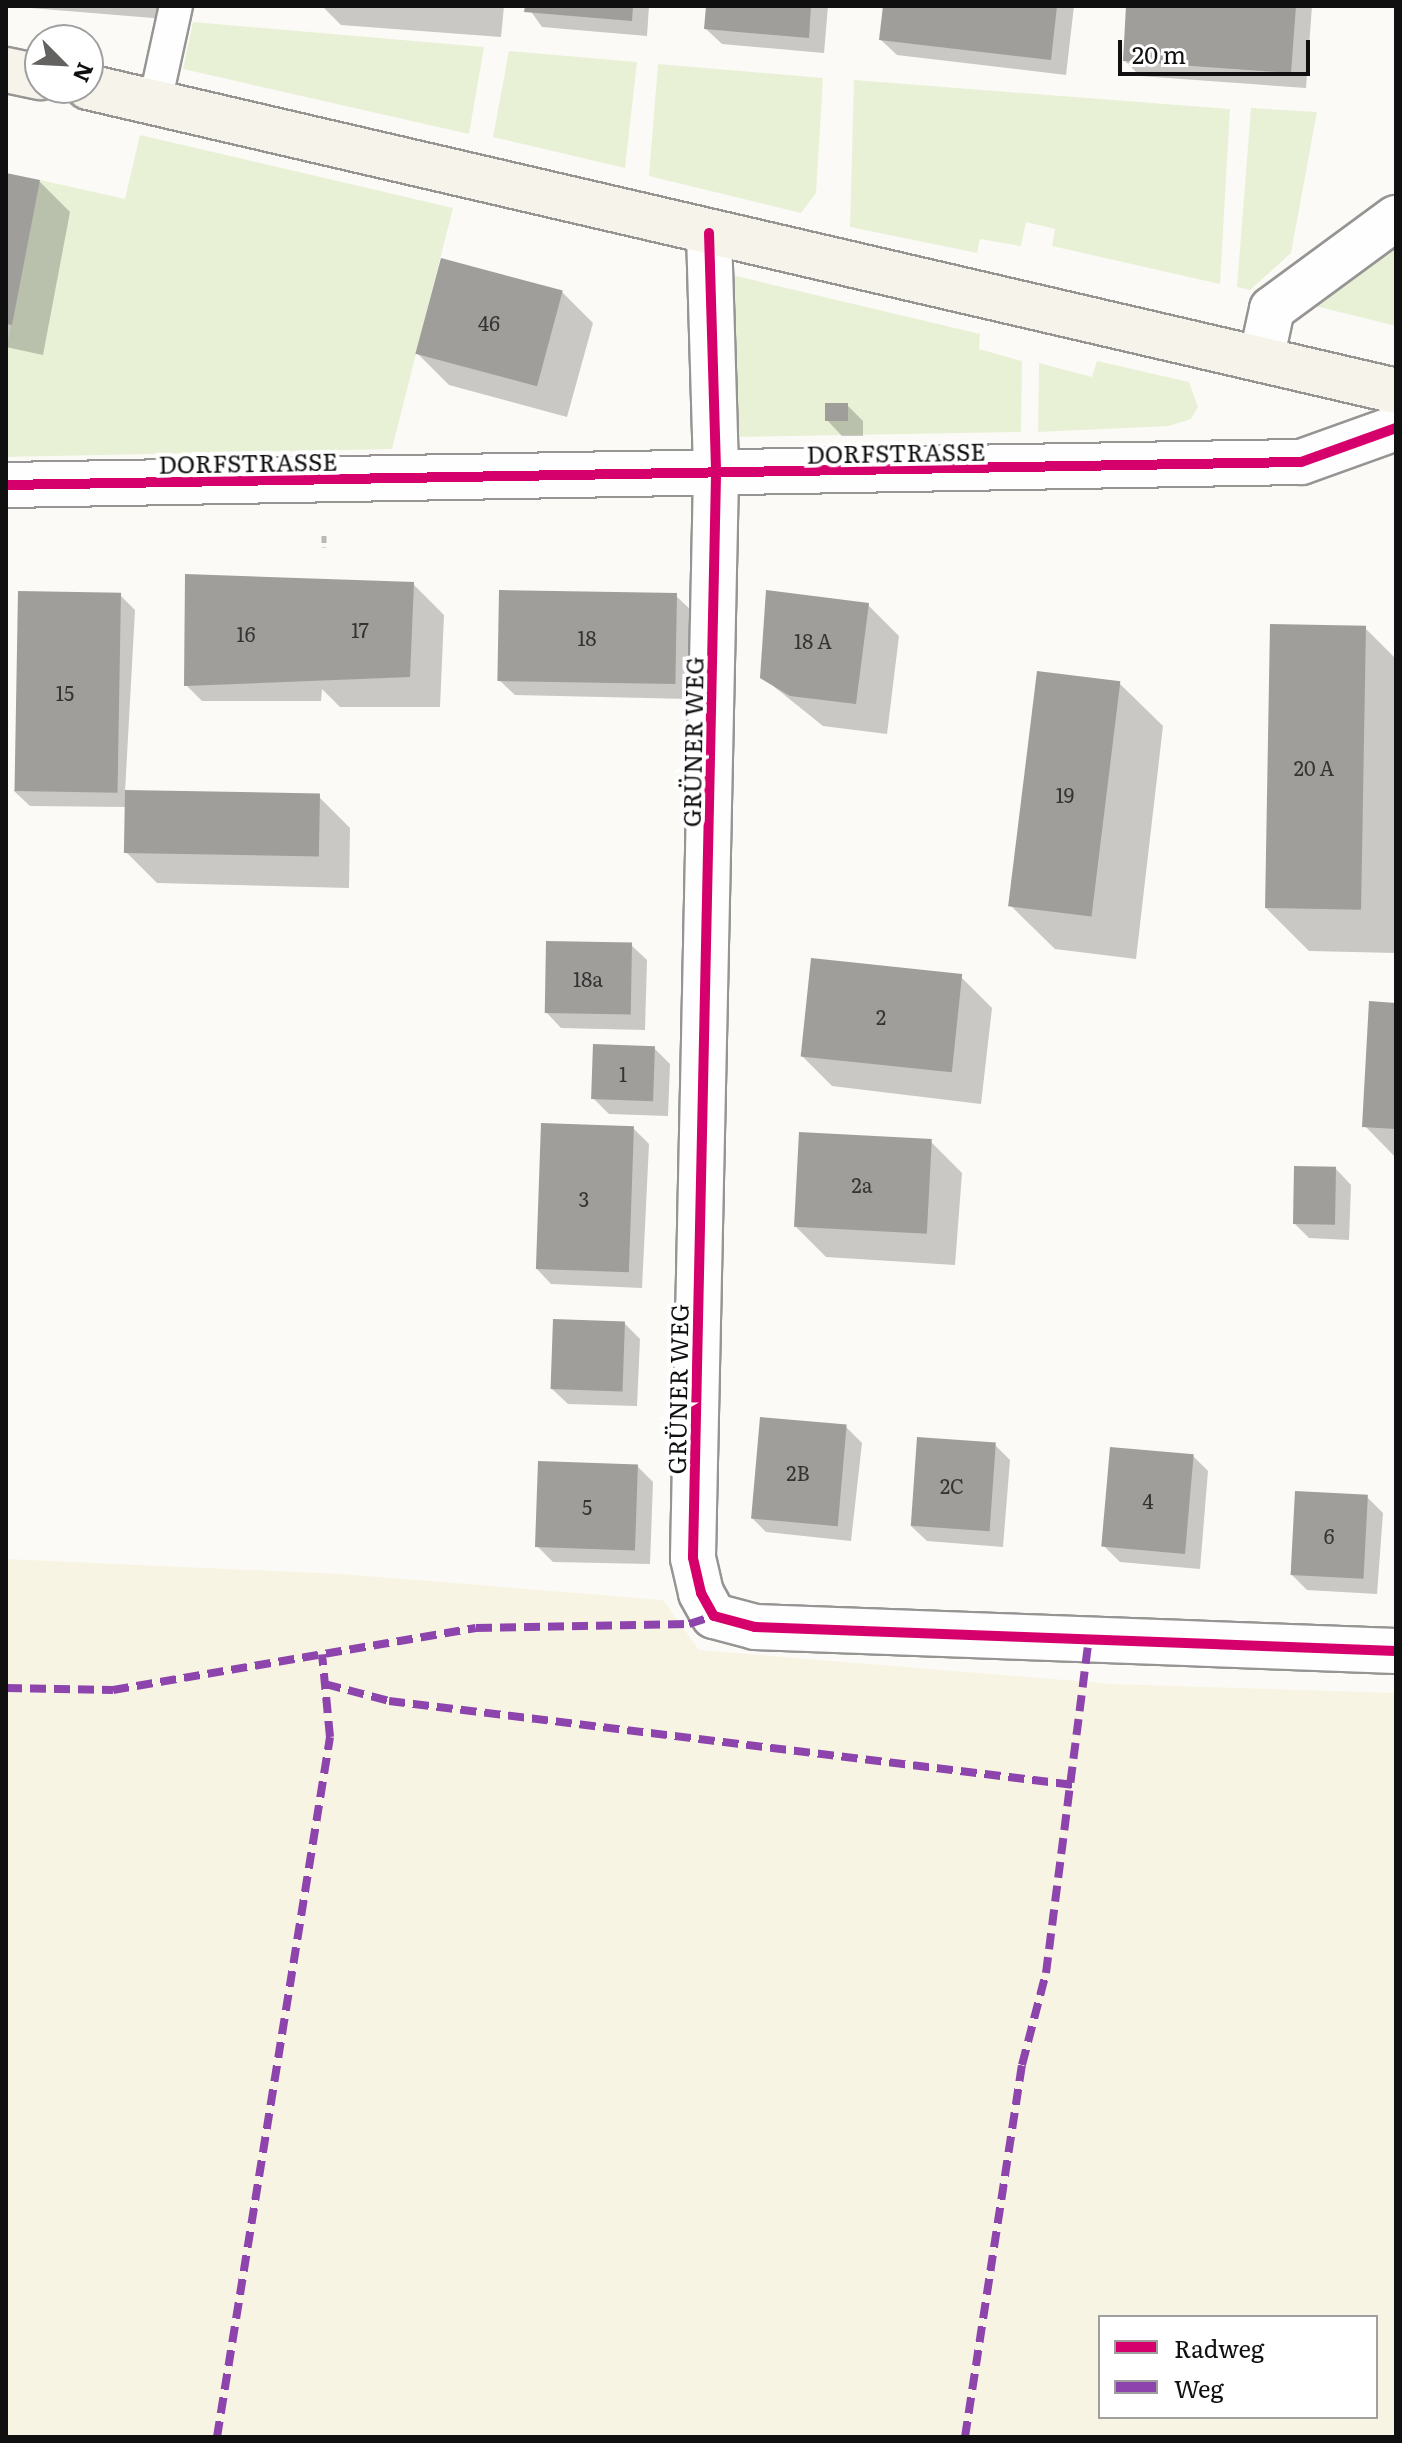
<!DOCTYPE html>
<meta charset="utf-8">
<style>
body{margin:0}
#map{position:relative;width:1402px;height:2443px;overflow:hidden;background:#fcfaf6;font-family:Literata,serif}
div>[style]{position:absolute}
.farmland>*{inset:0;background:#f8f4e3}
.green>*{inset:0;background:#e8f1d6}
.shadow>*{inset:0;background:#0003}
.building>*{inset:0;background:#a09e9b;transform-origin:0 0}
.path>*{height:5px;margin-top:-2.5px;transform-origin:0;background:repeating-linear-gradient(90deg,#b9b9b8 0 8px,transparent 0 12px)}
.roads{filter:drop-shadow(2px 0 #969594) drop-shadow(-2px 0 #969594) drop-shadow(0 2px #969594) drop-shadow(0 -2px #969594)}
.service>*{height:32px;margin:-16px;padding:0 16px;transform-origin:16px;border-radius:16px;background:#fffefe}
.minor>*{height:44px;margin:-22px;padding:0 22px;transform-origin:22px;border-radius:22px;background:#fffefe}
.secondary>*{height:44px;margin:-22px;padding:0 22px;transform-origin:22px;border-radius:22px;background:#f6f3eb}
.quiet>*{height:8px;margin-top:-4px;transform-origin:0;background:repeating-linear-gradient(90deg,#8e44ad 0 16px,transparent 0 24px)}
.cycleway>*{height:10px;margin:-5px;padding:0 5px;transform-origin:5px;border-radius:5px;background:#d6006c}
span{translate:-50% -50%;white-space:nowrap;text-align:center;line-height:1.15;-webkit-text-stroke:8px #fff;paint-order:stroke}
.number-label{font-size:20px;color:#343433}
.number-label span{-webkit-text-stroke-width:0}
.street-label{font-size:24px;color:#101010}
.frame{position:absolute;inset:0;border:8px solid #101010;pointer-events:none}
.legend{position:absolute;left:1098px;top:2315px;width:280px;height:104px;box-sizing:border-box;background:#fff;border:2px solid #9f9f9f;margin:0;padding:10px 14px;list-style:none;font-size:24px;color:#101010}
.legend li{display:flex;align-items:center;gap:16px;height:40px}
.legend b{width:40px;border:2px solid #9f9f9f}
.north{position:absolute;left:24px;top:24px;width:80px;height:80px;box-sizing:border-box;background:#fff;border:2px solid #9f9f9f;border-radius:50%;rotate:114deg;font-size:22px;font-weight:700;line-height:32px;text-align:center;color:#101010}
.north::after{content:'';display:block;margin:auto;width:28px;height:36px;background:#636260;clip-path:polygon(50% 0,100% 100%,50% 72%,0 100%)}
.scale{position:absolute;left:1118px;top:40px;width:192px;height:36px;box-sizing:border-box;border:4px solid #101010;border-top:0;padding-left:10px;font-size:24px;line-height:28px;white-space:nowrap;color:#101010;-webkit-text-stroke:6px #fff;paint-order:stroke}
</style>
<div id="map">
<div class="farmland">
<i style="clip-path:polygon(evenodd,6px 1559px,342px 1574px,663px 1600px,699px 1650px,1113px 1684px,1396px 1693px,1396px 2437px,6px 2437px,6px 1559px,1100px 2317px,1376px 2317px,1376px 2417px,1100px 2417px,1100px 2317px)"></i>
</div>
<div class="green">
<i style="clip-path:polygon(193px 22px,484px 47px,469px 134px,183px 69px)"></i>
<i style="clip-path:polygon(509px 51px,637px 62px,625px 168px,493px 137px)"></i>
<i style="clip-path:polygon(658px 64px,823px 78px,816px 193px,801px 213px,649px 176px)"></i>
<i style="clip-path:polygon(854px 80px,1230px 109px,1220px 284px,1052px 246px,1055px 229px,1026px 222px,1021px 246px,980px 239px,977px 253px,850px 227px)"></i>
<i style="clip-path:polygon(1251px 108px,1317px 112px,1291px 253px,1250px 290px,1237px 287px)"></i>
<i style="clip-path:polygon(140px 135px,453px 208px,392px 449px,6px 457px,6px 350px,40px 180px,125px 199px)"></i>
<i style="clip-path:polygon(1396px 248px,1396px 326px,1311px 305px)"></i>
<i style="clip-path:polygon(732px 275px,980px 334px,979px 349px,1022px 361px,1021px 432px,734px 437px,724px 290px)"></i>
<i style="clip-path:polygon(1097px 361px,1189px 382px,1198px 407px,1191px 419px,1169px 426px,1038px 432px,1039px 363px,1092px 377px)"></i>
</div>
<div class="shadow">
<i style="clip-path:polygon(6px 6px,192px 6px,190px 21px)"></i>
<i style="clip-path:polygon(322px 6px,504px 6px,501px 37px,341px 25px)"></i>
<i style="clip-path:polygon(527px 6px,649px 6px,647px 36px,542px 27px)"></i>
<i style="clip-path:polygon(708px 6px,828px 6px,824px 53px,722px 44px,706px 29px)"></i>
<i style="clip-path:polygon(885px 6px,1074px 6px,1066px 75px,897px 55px,881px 40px)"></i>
<i style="clip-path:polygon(1128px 6px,1312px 6px,1306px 88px,1140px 76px,1125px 61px)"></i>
<i style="clip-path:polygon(6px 175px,39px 181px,70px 212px,43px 355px,6px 347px)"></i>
<i style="clip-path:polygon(562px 292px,593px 323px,567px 417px,449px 385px,418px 354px)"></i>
<i style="clip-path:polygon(847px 405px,863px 421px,863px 436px,842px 436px,827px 420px)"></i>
<i style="clip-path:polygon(413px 584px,444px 615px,440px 707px,340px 707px,322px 689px,321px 701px,202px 701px,186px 685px)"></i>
<i style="clip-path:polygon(120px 595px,135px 610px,125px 792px,319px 797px,350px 828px,349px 888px,157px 883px,126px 852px,127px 807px,30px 806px,14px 791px)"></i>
<i style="clip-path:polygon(676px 596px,692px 611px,690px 699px,515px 695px,499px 680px)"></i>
<i style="clip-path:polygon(868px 605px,899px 636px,887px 734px,823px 726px,762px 677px)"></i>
<i style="clip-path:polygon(1365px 628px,1396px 659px,1396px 953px,1309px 951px,1265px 907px)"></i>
<i style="clip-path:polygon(1119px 683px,1163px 726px,1136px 959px,1055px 949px,1011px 906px)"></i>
<i style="clip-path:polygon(631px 945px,647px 960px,645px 1030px,561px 1028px,546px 1012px)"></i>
<i style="clip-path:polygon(961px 977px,992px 1008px,981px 1104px,832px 1086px,801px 1055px)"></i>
<i style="clip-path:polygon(1396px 1005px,1396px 1158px,1365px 1126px)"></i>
<i style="clip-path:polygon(654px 1048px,670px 1064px,668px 1116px,609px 1114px,593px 1098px)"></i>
<i style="clip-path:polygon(634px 1129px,649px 1144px,642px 1288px,551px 1284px,536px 1268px)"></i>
<i style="clip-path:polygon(931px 1142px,962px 1173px,955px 1265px,826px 1257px,795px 1226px)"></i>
<i style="clip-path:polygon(1336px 1169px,1351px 1185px,1349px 1240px,1309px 1238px,1294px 1223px)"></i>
<i style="clip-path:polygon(624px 1323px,640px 1339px,637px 1406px,568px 1404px,552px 1389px)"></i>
<i style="clip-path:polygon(846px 1427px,862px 1443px,851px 1541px,766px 1532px,751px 1517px)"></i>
<i style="clip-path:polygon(995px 1445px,1010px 1460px,1003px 1547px,927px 1541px,911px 1526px)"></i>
<i style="clip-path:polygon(1193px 1456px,1208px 1471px,1200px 1569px,1120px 1562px,1104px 1546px)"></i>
<i style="clip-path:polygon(637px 1466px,653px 1482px,650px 1564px,553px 1562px,538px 1547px)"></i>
<i style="clip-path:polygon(1367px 1497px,1383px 1513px,1377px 1594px,1307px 1590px,1291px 1574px)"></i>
</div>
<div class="building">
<i style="clip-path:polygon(525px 6px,633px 6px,632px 21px,524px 12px)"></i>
<i style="clip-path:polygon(706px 6px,811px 6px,809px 38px,704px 29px)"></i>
<i style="clip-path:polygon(883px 6px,1057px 6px,1051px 60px,879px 40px)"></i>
<i style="clip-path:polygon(1126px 6px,1296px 6px,1291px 73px,1123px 61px)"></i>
<i style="clip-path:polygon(6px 173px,40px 180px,12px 325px,6px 324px)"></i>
<i style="left:441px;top:258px;width:126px;height:99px;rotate:15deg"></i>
<i style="left:825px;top:403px;width:23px;height:18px"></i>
<i style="clip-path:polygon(185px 574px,414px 582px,410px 677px,184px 686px)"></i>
<i style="left:499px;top:590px;width:178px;height:91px;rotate:1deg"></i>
<i style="clip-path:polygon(766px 590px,869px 603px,856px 704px,790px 696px,760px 678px)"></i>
<i style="left:18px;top:591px;width:103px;height:200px;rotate:1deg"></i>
<i style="left:1270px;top:624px;width:96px;height:284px;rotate:1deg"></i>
<i style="left:1037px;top:671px;width:84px;height:237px;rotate:7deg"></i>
<i style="left:125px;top:790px;width:195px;height:63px;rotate:1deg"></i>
<i style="left:546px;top:941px;width:86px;height:72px;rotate:1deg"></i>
<i style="left:811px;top:958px;width:152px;height:99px;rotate:6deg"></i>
<i style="clip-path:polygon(1369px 1001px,1396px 1003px,1396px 1129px,1362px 1127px)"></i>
<i style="left:593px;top:1044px;width:62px;height:55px;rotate:2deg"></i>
<i style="left:541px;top:1123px;width:93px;height:146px;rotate:2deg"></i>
<i style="left:799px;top:1132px;width:133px;height:95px;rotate:3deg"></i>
<i style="left:1294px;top:1166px;width:42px;height:58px;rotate:1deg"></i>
<i style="left:553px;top:1319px;width:72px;height:70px;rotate:2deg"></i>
<i style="left:760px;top:1417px;width:87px;height:102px;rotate:5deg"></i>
<i style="left:917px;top:1437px;width:79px;height:89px;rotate:4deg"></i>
<i style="left:1110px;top:1447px;width:84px;height:100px;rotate:5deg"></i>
<i style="left:538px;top:1461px;width:100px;height:86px;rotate:2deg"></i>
<i style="left:1295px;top:1491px;width:73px;height:84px;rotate:3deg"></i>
</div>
<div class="path">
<i style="left:324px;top:535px;width:12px;rotate:90deg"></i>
</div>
<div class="roads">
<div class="service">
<i style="left:155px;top:102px;width:98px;rotate:-77.7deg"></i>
</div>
<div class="minor">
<i style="left:709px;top:233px;width:243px;rotate:88.3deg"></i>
<i style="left:716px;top:476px;width:1082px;rotate:91.22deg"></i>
<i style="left:693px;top:1558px;width:36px;rotate:77deg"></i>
<i style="left:701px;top:1593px;width:26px;rotate:61deg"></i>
<i style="left:714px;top:1616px;width:42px;rotate:15deg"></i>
<i style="left:755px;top:1627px;width:641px;rotate:2.14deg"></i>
<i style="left:1262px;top:355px;width:47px;rotate:-77.7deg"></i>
<i style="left:1272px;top:309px;width:154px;rotate:-36.3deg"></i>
<i style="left:6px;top:485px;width:1295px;rotate:-1.02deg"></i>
<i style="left:1301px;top:462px;width:101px;rotate:-19.7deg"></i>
</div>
<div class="secondary">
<i style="left:6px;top:70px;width:35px;rotate:12deg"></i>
<i style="left:88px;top:87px;width:1343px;rotate:13.08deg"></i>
</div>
</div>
<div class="quiet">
<i style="left:325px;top:1684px;width:66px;rotate:14.9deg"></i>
<i style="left:389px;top:1701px;width:690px;rotate:6.99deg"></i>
<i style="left:6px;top:1688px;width:107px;rotate:1.1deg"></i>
<i style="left:113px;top:1690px;width:368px;rotate:-9.7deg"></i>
<i style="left:476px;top:1628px;width:213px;rotate:-1.1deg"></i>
<i style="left:689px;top:1624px;width:26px;rotate:-18deg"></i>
<i style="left:217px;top:2437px;width:709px;rotate:-80.83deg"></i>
<i style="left:330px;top:1737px;width:83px;rotate:-95.5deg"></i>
<i style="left:965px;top:2437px;width:376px;rotate:-81.3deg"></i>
<i style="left:1022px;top:2065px;width:95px;rotate:-75.4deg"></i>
<i style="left:1046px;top:1973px;width:337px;rotate:-82.7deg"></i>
</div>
<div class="cycleway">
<i style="left:709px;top:233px;width:243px;rotate:88.3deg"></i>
<i style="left:716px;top:476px;width:1082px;rotate:91.22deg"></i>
<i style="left:693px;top:1558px;width:36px;rotate:77deg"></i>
<i style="left:701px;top:1593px;width:26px;rotate:61deg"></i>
<i style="left:714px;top:1616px;width:42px;rotate:15deg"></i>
<i style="left:755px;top:1627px;width:641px;rotate:2.14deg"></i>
<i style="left:6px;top:485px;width:1295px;rotate:-1.02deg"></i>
<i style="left:1301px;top:462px;width:101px;rotate:-19.7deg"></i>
</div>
<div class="number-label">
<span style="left:489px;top:322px">46</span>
<span style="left:360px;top:629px">17</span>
<span style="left:246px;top:633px">16</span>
<span style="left:587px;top:637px">18</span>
<span style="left:813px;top:640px">18 A</span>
<span style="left:65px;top:692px">15</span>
<span style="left:1314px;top:767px">20 A</span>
<span style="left:1065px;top:794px">19</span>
<span style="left:588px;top:978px">18a</span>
<span style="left:881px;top:1016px">2</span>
<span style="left:623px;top:1073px">1</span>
<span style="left:862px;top:1184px">2a</span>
<span style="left:584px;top:1198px">3</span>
<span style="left:798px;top:1472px">2B</span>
<span style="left:952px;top:1485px">2C</span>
<span style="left:1148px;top:1500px">4</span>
<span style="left:587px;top:1506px">5</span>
<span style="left:1329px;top:1535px">6</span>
</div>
<div class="street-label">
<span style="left:896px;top:452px;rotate:-1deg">DORFSTRASSE</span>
<span style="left:248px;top:462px;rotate:-1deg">DORFSTRASSE</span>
<span style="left:692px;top:742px;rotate:-89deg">GRÜNER WEG</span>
<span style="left:677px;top:1389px;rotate:-89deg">GRÜNER WEG</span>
</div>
<div class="frame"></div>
<ul class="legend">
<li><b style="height:10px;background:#d6006c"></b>Radweg</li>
<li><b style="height:10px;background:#8e44ad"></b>Weg</li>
</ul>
<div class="north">N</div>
<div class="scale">20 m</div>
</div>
